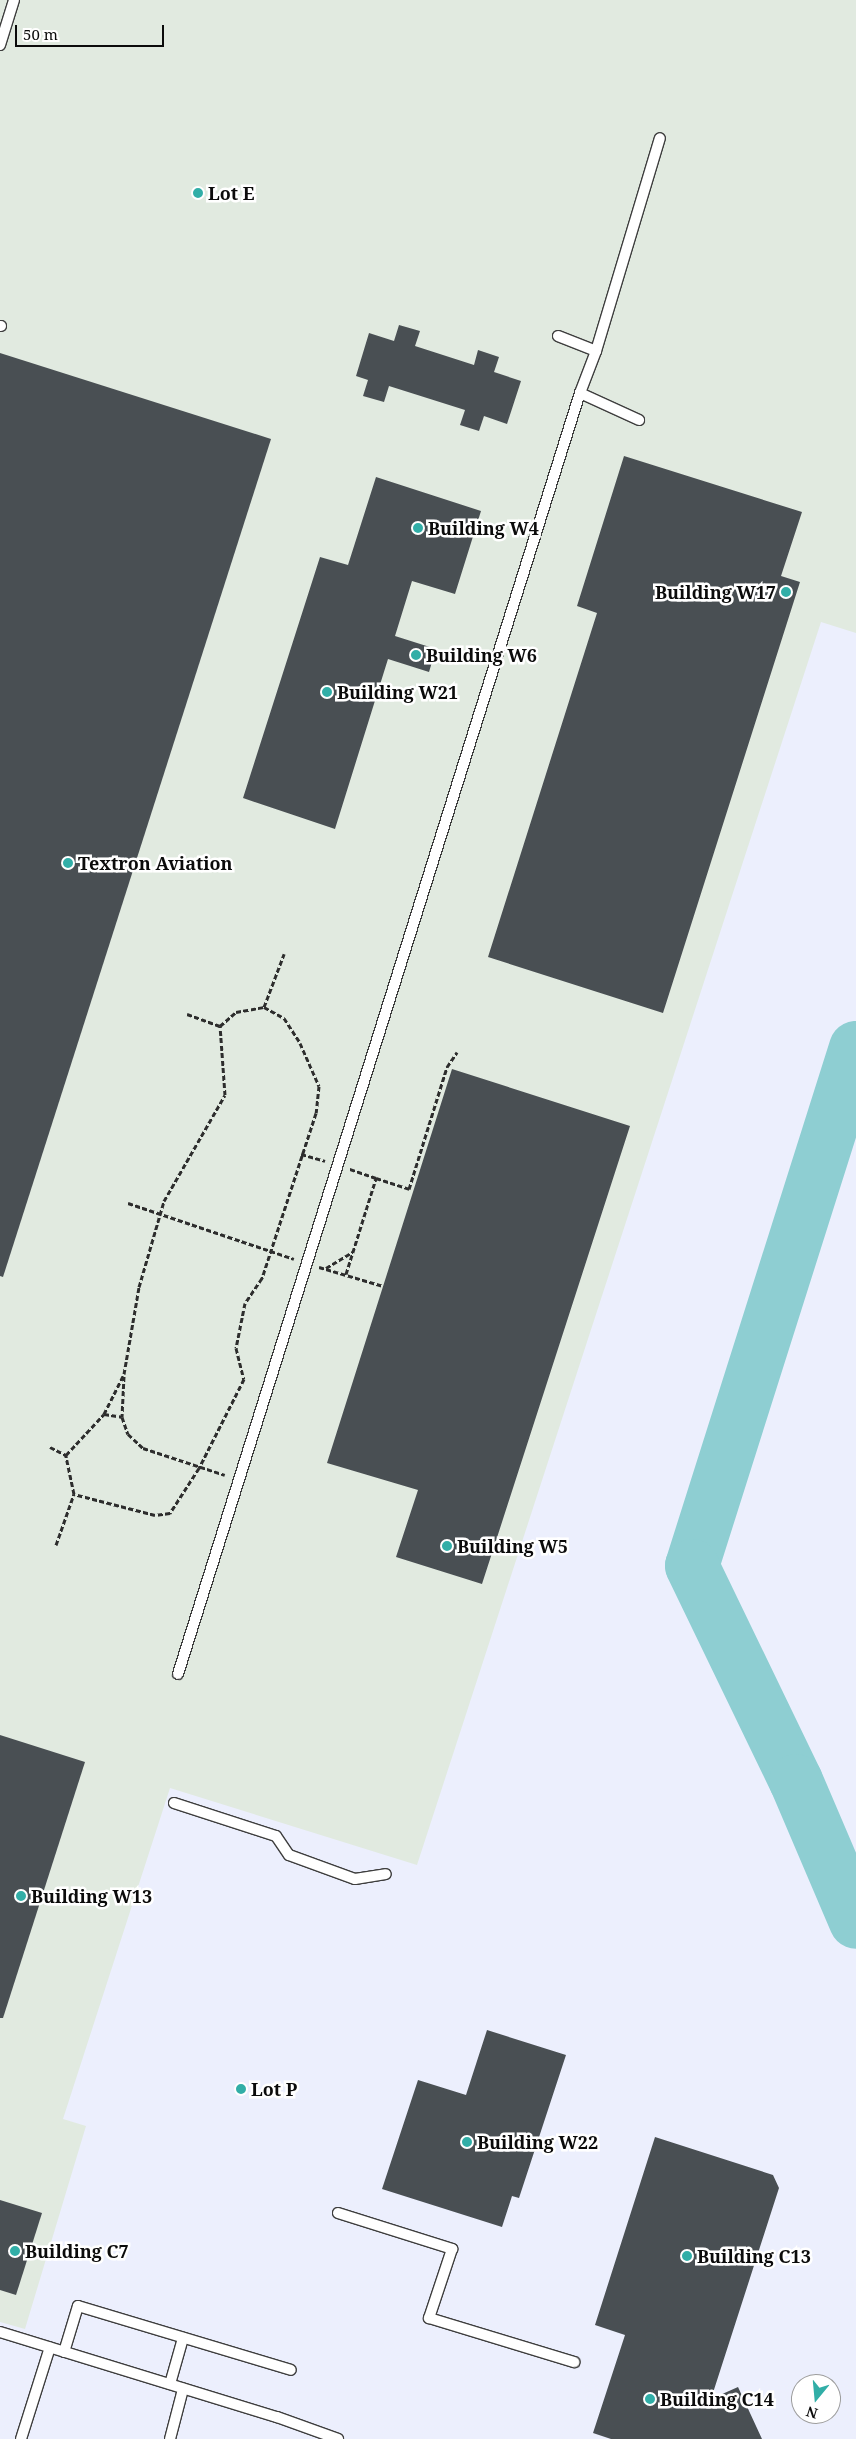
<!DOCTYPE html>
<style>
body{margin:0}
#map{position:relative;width:856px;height:2439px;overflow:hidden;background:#eceffd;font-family:"Noto Serif",serif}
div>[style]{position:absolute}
.industrial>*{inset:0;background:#e1eae0}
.taxiway>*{height:54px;margin:-27px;padding:0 27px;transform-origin:27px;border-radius:27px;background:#8eced2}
.building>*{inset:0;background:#494f53}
.path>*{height:3px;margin-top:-1.5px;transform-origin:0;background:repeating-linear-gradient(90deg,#2d2d2d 0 5px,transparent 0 7.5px)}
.roads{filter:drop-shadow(1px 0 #3e3e3e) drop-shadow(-1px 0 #3e3e3e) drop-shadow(0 1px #3e3e3e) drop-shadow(0 -1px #3e3e3e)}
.lane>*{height:10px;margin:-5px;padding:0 5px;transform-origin:5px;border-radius:5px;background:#fff}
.dots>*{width:14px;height:14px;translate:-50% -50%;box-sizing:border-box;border:2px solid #fff;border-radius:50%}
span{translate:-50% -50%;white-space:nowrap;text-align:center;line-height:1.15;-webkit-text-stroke:5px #fff;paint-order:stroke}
.poi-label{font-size:18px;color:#0b0b0b;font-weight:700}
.left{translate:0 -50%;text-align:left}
.right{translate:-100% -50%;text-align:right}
.north{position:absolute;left:791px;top:2374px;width:50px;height:50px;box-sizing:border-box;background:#fff;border:1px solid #9d9d9d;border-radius:50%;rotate:197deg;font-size:14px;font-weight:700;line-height:20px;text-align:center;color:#0b0b0b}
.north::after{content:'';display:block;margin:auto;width:18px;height:22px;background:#31aea7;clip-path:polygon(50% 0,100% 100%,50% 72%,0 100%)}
.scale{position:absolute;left:15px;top:25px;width:149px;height:22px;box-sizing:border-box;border:2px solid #0b0b0b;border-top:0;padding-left:6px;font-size:15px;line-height:18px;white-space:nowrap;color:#0b0b0b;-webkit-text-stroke:4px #fff;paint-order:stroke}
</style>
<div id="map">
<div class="industrial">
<i style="clip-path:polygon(0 0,856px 0,856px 633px,821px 622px,417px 1865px,170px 1788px,63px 2119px,86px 2126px,25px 2329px,0 2322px)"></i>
</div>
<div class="taxiway">
<i style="left:856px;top:1048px;width:543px;rotate:107.57deg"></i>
<i style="left:692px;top:1566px;width:239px;rotate:64.2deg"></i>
<i style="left:796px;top:1781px;width:153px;rotate:66.9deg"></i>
</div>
<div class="building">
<i style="clip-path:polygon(399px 325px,420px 331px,415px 346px,474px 365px,478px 350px,499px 357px,494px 372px,521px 381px,507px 424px,484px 416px,479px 431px,460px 425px,465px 410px,389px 386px,384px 402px,363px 396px,368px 380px,356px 376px,369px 333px,394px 341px)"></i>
<i style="clip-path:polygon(0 353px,271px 439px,3px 1277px,0 1276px)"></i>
<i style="clip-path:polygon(624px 456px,802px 512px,781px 576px,800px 582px,663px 1013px,488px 957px,597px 613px,577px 606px)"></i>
<i style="clip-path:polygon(376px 477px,481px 511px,455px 594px,412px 581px,395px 636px,436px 649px,429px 672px,388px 659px,335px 829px,243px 798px,320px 557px,348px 565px)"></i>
<i style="clip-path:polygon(452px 1069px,630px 1126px,482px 1584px,396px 1557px,418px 1490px,327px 1463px)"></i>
<i style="clip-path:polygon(0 1735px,85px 1762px,3px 2018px,0 2018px)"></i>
<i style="clip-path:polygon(487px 2030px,566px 2055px,519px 2198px,512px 2196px,502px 2227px,382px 2189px,418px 2080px,466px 2095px)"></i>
<i style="clip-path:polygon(655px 2137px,773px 2175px,779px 2188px,711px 2399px,738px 2387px,762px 2439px,611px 2439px,593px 2433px,625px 2335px,595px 2325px)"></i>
<i style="clip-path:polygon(0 2200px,42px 2213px,16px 2295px,0 2290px)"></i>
</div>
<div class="path">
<i style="left:264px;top:1007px;width:57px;rotate:-69.3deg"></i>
<i style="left:187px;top:1014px;width:35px;rotate:20deg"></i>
<i style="left:301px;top:1154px;width:25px;rotate:16deg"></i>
<i style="left:376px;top:1178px;width:35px;rotate:18deg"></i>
<i style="left:409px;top:1189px;width:128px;rotate:-72.7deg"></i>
<i style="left:447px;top:1067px;width:18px;rotate:-56deg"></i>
<i style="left:128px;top:1203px;width:175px;rotate:18.6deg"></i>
<i style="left:319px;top:1267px;width:67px;rotate:16.5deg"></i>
<i style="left:326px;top:1268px;width:31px;rotate:-31deg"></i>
<i style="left:346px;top:1274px;width:101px;rotate:-72.6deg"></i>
<i style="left:376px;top:1178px;width:28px;rotate:-161deg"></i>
<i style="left:124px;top:1376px;width:41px;rotate:92.8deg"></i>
<i style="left:122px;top:1417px;width:18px;rotate:71deg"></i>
<i style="left:128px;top:1434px;width:21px;rotate:43deg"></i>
<i style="left:143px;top:1448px;width:86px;rotate:18.2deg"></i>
<i style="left:104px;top:1414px;width:18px;rotate:9deg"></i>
<i style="left:50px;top:1447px;width:18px;rotate:27deg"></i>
<i style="left:56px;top:1545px;width:54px;rotate:-70.6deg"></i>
<i style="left:74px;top:1494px;width:40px;rotate:-102deg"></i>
<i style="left:66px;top:1455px;width:56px;rotate:-47.2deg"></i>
<i style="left:104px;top:1414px;width:45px;rotate:-63.4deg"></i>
<i style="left:124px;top:1374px;width:88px;rotate:-80.2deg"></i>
<i style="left:139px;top:1287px;width:90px;rotate:-73.8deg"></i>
<i style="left:164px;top:1201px;width:122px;rotate:-60.1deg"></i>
<i style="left:225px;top:1095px;width:69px;rotate:-94.1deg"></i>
<i style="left:220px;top:1026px;width:21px;rotate:-41deg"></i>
<i style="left:236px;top:1012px;width:28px;rotate:-10deg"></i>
<i style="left:264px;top:1007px;width:23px;rotate:29deg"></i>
<i style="left:284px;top:1018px;width:30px;rotate:57deg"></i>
<i style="left:300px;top:1043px;width:47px;rotate:66.2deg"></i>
<i style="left:319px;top:1086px;width:27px;rotate:96deg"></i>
<i style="left:316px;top:1113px;width:174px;rotate:108.1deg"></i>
<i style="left:262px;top:1278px;width:30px;rotate:124deg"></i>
<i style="left:245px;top:1303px;width:46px;rotate:101.3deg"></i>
<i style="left:236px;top:1348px;width:32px;rotate:76deg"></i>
<i style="left:244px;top:1379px;width:100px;rotate:116.8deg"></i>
<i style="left:199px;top:1468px;width:54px;rotate:122.8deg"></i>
<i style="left:170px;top:1513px;width:15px;rotate:172deg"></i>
<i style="left:155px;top:1515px;width:84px;rotate:-165.5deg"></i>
</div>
<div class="roads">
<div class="lane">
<i style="left:0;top:45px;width:47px;rotate:-72.7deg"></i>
<i style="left:0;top:326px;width:1px"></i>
<i style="left:558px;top:336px;width:41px;rotate:21.5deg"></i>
<i style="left:580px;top:393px;width:65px;rotate:24.6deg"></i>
<i style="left:178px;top:1674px;width:1343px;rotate:-72.58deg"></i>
<i style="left:580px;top:393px;width:45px;rotate:-69.1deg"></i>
<i style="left:596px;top:351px;width:222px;rotate:-73.3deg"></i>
<i style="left:174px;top:1803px;width:107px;rotate:17.9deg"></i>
<i style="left:276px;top:1836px;width:23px;rotate:56deg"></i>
<i style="left:289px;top:1855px;width:70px;rotate:20deg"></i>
<i style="left:355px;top:1879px;width:31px;rotate:-9deg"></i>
<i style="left:338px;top:2213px;width:120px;rotate:17.5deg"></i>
<i style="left:452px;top:2249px;width:73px;rotate:108.4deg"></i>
<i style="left:429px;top:2318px;width:152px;rotate:16.9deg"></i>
<i style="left:0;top:2332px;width:290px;rotate:17.1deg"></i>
<i style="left:277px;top:2417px;width:65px;rotate:19.8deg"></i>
<i style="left:64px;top:2352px;width:48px;rotate:-73.1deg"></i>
<i style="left:78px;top:2306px;width:222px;rotate:16.7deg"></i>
<i style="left:170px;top:2384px;width:48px;rotate:-74.2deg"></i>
<i style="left:21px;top:2439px;width:96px;rotate:-72.5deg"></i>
<i style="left:170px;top:2439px;width:52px;rotate:-75.4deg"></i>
</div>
</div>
<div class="dots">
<i style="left:198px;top:193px;background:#31aea7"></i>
<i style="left:418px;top:528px;background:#31aea7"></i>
<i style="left:786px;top:592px;background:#31aea7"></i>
<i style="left:416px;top:655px;background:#31aea7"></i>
<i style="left:327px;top:692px;background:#31aea7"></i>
<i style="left:68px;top:863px;background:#31aea7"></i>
<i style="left:447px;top:1546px;background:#31aea7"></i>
<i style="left:21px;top:1896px;background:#31aea7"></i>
<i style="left:241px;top:2089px;background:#31aea7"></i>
<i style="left:467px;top:2142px;background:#31aea7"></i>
<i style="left:15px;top:2251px;background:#31aea7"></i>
<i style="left:687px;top:2256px;background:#31aea7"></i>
<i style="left:650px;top:2399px;background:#31aea7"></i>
</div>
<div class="poi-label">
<span class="left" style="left:208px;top:193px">Lot E</span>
<span class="left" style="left:428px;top:528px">Building W4</span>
<span class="right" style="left:776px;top:592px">Building W17</span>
<span class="left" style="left:426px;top:655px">Building W6</span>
<span class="left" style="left:337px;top:692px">Building W21</span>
<span class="left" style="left:78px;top:863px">Textron Aviation</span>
<span class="left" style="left:457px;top:1546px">Building W5</span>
<span class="left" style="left:31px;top:1896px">Building W13</span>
<span class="left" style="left:251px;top:2089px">Lot P</span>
<span class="left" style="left:477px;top:2142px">Building W22</span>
<span class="left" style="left:25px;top:2251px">Building C7</span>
<span class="left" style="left:697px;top:2256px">Building C13</span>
<span class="left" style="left:660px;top:2399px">Building C14</span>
</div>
<div class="north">N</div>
<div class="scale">50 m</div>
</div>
